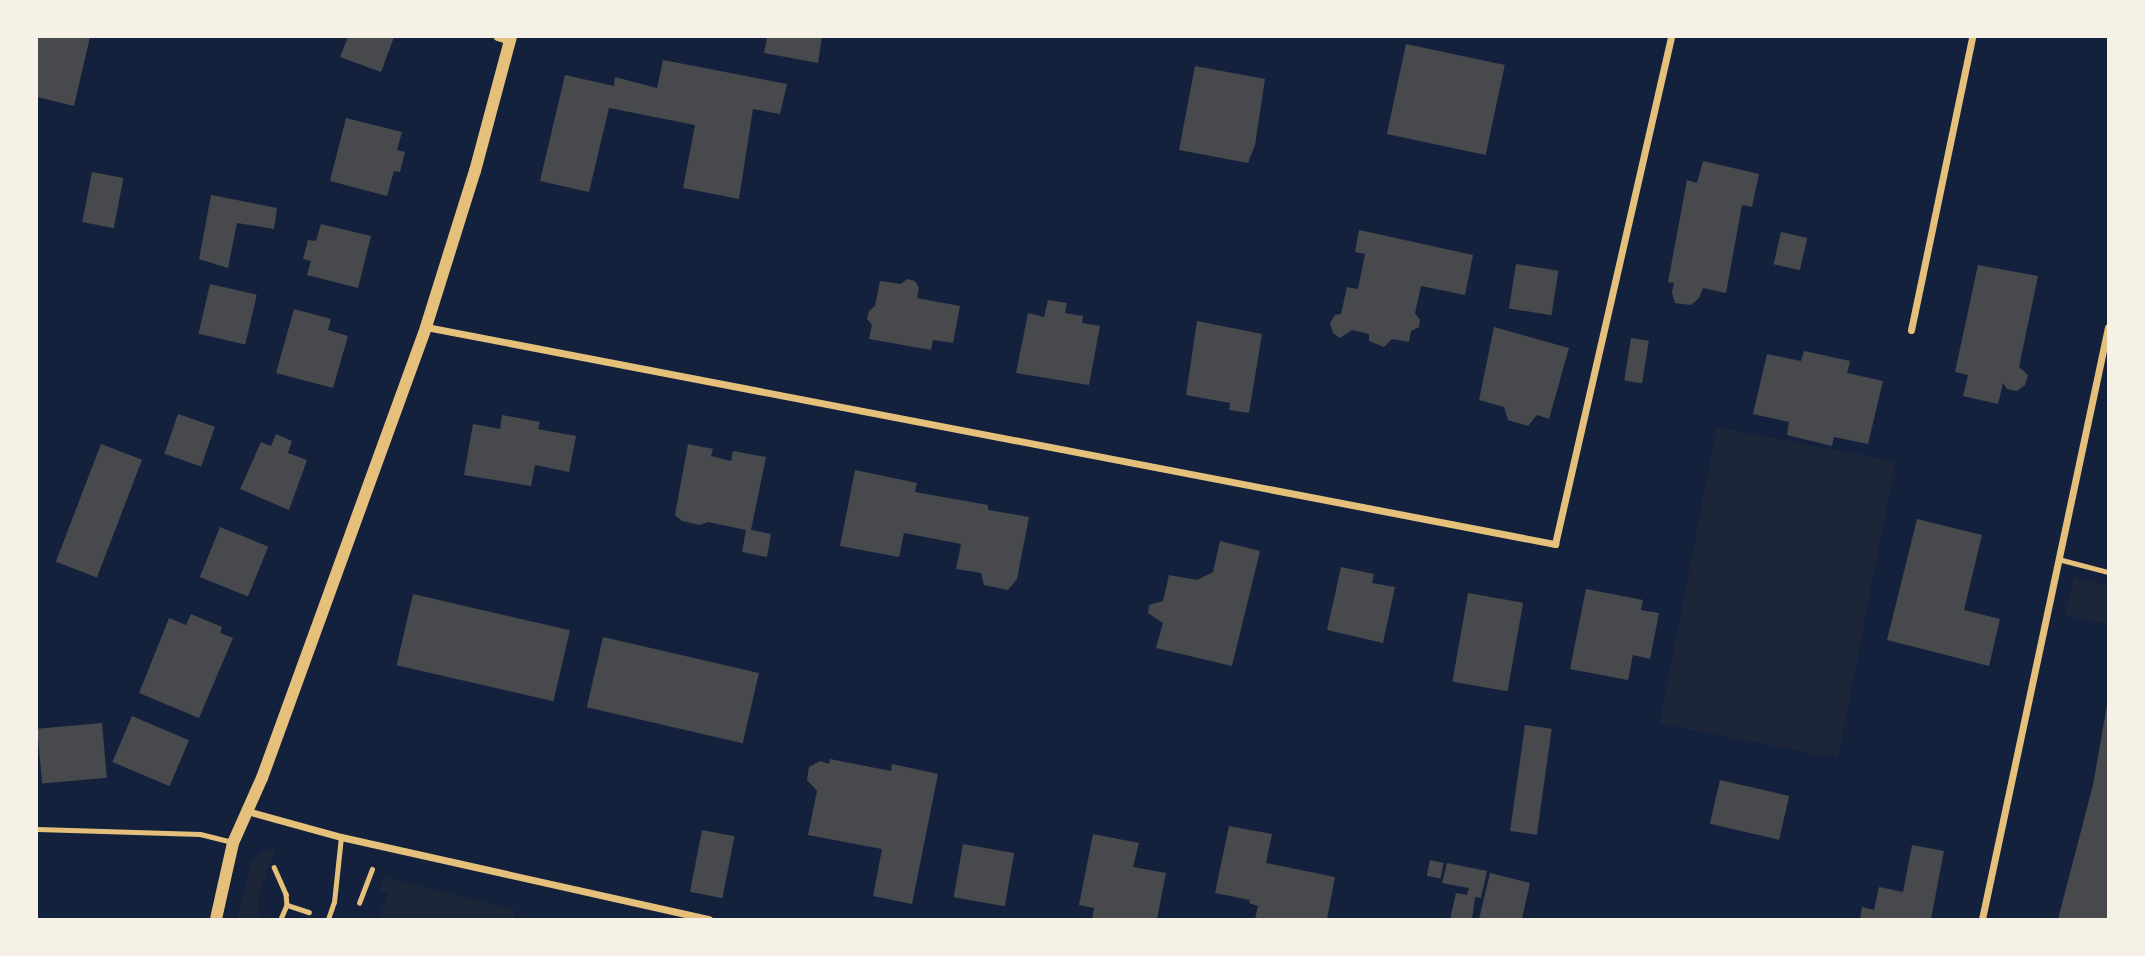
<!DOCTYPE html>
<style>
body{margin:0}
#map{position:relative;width:2145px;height:956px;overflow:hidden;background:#14213d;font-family:Helvetica,sans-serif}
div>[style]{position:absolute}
.green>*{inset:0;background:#1d2539;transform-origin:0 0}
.building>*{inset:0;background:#48494c;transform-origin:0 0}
.path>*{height:4.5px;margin:-2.25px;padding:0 2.25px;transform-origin:2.25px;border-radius:2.25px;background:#e5c07b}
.service>*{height:5px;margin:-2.5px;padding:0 2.5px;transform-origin:2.5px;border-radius:2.5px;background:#e5c07b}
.minor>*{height:7px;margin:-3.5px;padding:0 3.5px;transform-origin:3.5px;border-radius:3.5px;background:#e5c07b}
.tertiary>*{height:12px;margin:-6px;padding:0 6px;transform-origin:6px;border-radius:6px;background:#e5c07b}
span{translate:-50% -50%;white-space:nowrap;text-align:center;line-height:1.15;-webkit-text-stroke:5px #f6f1e7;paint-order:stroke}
.frame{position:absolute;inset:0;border:38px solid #f6f1e7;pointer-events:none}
</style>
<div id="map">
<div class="green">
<i style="left:1717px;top:427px;width:182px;height:302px;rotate:11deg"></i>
<i style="clip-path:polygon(2074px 577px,2108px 586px,2108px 624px,2064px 615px)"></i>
<i style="clip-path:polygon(270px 848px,276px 848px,259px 893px,259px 919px,237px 919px,252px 862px,257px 855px)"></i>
<i style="clip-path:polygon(384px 877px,516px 910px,513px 919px,379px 919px,388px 894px,380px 891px)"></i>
</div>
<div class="building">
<i style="clip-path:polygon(37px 37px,90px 37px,74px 106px,37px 97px)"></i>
<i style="clip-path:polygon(348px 37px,394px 37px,381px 72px,340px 57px)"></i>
<i style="clip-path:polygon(767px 37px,822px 37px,818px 63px,764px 53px)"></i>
<i style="left:1406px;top:44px;width:101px;height:92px;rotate:12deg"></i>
<i style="clip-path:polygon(663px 60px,787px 84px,780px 114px,753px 109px,739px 199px,683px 188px,695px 125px,609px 108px,589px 192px,540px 181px,565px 75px,614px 86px,615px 77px,657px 88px)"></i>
<i style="clip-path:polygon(1195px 66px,1265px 79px,1255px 145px,1248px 163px,1179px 150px)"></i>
<i style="clip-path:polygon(346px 118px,402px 132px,397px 150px,405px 152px,400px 172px,394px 171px,387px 196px,330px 181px)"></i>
<i style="clip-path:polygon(1703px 161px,1759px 174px,1752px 207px,1742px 205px,1726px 293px,1703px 288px,1699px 298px,1691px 305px,1675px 303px,1672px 293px,1674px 283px,1668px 282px,1687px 180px,1697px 183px)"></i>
<i style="left:92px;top:172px;width:32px;height:51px;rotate:11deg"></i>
<i style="clip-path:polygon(211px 195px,277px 208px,274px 229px,237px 223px,228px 268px,199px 259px)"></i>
<i style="clip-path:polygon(321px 224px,371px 236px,358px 288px,307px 275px,311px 261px,303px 259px,308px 240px,316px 241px)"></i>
<i style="clip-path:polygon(1359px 230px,1473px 255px,1465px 295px,1421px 286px,1415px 313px,1420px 320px,1419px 327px,1411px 331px,1409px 342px,1392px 339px,1384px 347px,1369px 341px,1369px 334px,1352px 330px,1340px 338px,1333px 333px,1330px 323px,1335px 315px,1341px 314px,1347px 287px,1358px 289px,1365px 254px,1355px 252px)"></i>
<i style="left:1781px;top:232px;width:27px;height:33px;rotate:13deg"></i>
<i style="left:1516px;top:264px;width:43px;height:45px;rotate:9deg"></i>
<i style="clip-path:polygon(1978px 265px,2038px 276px,2019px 367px,2028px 375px,2025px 385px,2017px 391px,2007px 389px,2003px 383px,1998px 404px,1963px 396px,1968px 375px,1955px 372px)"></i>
<i style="clip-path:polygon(907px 279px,915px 281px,919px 288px,917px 298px,960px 306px,953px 343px,933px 340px,931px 350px,869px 339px,872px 325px,867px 319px,869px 311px,875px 306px,880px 281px,901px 284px)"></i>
<i style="left:210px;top:284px;width:48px;height:51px;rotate:13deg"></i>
<i style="clip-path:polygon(1048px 300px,1067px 303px,1065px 313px,1083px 316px,1082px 323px,1100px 326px,1089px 385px,1016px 373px,1028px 313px,1044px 317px)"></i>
<i style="clip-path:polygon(294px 309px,331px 319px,328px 330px,348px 336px,333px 388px,276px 373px)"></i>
<i style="clip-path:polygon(1197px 321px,1262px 334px,1249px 413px,1229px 410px,1230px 403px,1186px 395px)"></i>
<i style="clip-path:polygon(1494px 327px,1569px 348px,1549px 419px,1537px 415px,1528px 426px,1508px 420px,1504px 407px,1479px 400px)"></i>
<i style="left:1631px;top:338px;width:18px;height:43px;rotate:9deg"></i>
<i style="clip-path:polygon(1804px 351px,1850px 361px,1847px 373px,1883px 381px,1868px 444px,1834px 437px,1832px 446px,1787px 435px,1789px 422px,1753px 414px,1767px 354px,1801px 361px)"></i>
<i style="left:178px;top:414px;width:39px;height:42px;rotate:19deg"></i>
<i style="clip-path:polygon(502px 415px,540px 422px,538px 429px,576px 436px,569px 472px,535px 465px,531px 486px,464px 475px,473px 424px,500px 429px)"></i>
<i style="clip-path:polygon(276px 434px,292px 441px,288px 453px,307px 460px,289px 510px,240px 489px,261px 442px,271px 446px)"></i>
<i style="left:101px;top:444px;width:44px;height:126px;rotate:21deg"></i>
<i style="clip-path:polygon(688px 444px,713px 449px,711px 456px,731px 461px,733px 451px,766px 457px,751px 530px,771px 534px,767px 557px,742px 552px,746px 530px,708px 522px,700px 525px,682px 521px,675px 515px)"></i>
<i style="clip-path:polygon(855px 470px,917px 483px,915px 492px,988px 505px,988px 510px,1029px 517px,1017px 579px,1008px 590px,984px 585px,981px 573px,956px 569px,961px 544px,904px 533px,899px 557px,840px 546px)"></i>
<i style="clip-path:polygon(1917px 519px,1982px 535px,1964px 610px,2000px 619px,1989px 666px,1887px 640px)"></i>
<i style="left:220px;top:527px;width:52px;height:54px;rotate:22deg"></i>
<i style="clip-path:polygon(1220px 541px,1260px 551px,1232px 666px,1156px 648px,1163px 623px,1148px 613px,1149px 605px,1163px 601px,1169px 575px,1197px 580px,1213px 572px)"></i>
<i style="clip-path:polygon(1341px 567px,1374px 574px,1372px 583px,1395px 587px,1383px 643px,1327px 630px)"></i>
<i style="clip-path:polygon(1586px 589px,1643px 600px,1641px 610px,1659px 613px,1650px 659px,1633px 655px,1628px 680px,1570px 669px)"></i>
<i style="left:1468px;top:593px;width:56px;height:90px;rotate:10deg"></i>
<i style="left:413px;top:594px;width:161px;height:73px;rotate:13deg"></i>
<i style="clip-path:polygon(191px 614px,222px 627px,220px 633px,233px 638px,199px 718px,139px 693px,169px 618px,186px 625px)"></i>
<i style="left:603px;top:637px;width:160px;height:72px;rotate:13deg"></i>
<i style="clip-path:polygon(2107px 705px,2108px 919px,2058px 919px,2093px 785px)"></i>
<i style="left:132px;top:716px;width:62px;height:50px;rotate:23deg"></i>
<i style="left:102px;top:723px;width:55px;height:65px;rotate:85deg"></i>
<i style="left:1525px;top:725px;width:27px;height:107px;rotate:8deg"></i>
<i style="clip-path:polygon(830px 759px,891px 771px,892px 764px,938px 774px,912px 904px,873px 896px,882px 849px,808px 835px,817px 791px,807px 780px,809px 767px,820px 761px,829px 764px)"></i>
<i style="left:1720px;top:780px;width:71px;height:45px;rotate:13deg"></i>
<i style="clip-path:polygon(1229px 826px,1272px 834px,1266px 863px,1335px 877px,1327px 919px,1255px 919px,1258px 906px,1249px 903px,1250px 900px,1215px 893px)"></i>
<i style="left:702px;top:830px;width:33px;height:63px;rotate:11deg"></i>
<i style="clip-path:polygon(1093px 834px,1139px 843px,1133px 867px,1166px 873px,1157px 919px,1092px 919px,1094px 908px,1079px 905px)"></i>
<i style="left:963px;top:844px;width:52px;height:54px;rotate:10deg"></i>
<i style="clip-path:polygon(1912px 845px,1944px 851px,1931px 919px,1860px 919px,1862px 907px,1874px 910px,1879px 887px,1903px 892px)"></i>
<i style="left:1430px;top:860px;width:14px;height:16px;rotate:12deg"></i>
<i style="clip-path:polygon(1447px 863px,1487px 871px,1481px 898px,1475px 897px,1472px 919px,1450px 919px,1456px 893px,1467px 895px,1469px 888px,1442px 883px)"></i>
<i style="clip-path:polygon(1490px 873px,1530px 883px,1522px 919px,1479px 919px)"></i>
</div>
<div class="path">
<i style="left:274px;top:867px;width:30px;rotate:66deg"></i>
<i style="left:286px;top:894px;width:11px;rotate:85deg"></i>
<i style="left:287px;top:905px;width:15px;rotate:113deg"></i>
<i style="left:359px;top:903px;width:36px;rotate:-69deg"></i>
<i style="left:287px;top:905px;width:23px;rotate:18deg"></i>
</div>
<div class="service">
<i style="left:2058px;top:559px;width:52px;rotate:14.6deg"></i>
<i style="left:37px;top:829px;width:163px;rotate:1.8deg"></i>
<i style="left:200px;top:834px;width:33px;rotate:14deg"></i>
<i style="left:328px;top:919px;width:18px;rotate:-71deg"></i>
<i style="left:334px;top:902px;width:65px;rotate:-83.9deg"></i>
</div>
<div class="minor">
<i style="left:497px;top:37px;width:14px;rotate:17deg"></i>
<i style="left:426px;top:327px;width:1150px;rotate:10.88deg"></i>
<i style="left:1555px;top:544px;width:520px;rotate:-77.11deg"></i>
<i style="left:1911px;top:330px;width:299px;rotate:-78.2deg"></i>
<i style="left:247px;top:811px;width:98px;rotate:15.5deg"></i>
<i style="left:341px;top:837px;width:377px;rotate:12.6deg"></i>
<i style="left:1982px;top:919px;width:605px;rotate:-77.98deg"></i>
</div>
<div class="tertiary">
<i style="left:216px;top:919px;width:78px;rotate:-77.4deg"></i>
<i style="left:233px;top:843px;width:71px;rotate:-66deg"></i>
<i style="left:262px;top:778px;width:480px;rotate:-70deg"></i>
<i style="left:426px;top:327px;width:164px;rotate:-72.6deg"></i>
<i style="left:475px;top:171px;width:139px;rotate:-75deg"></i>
</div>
<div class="frame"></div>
</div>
